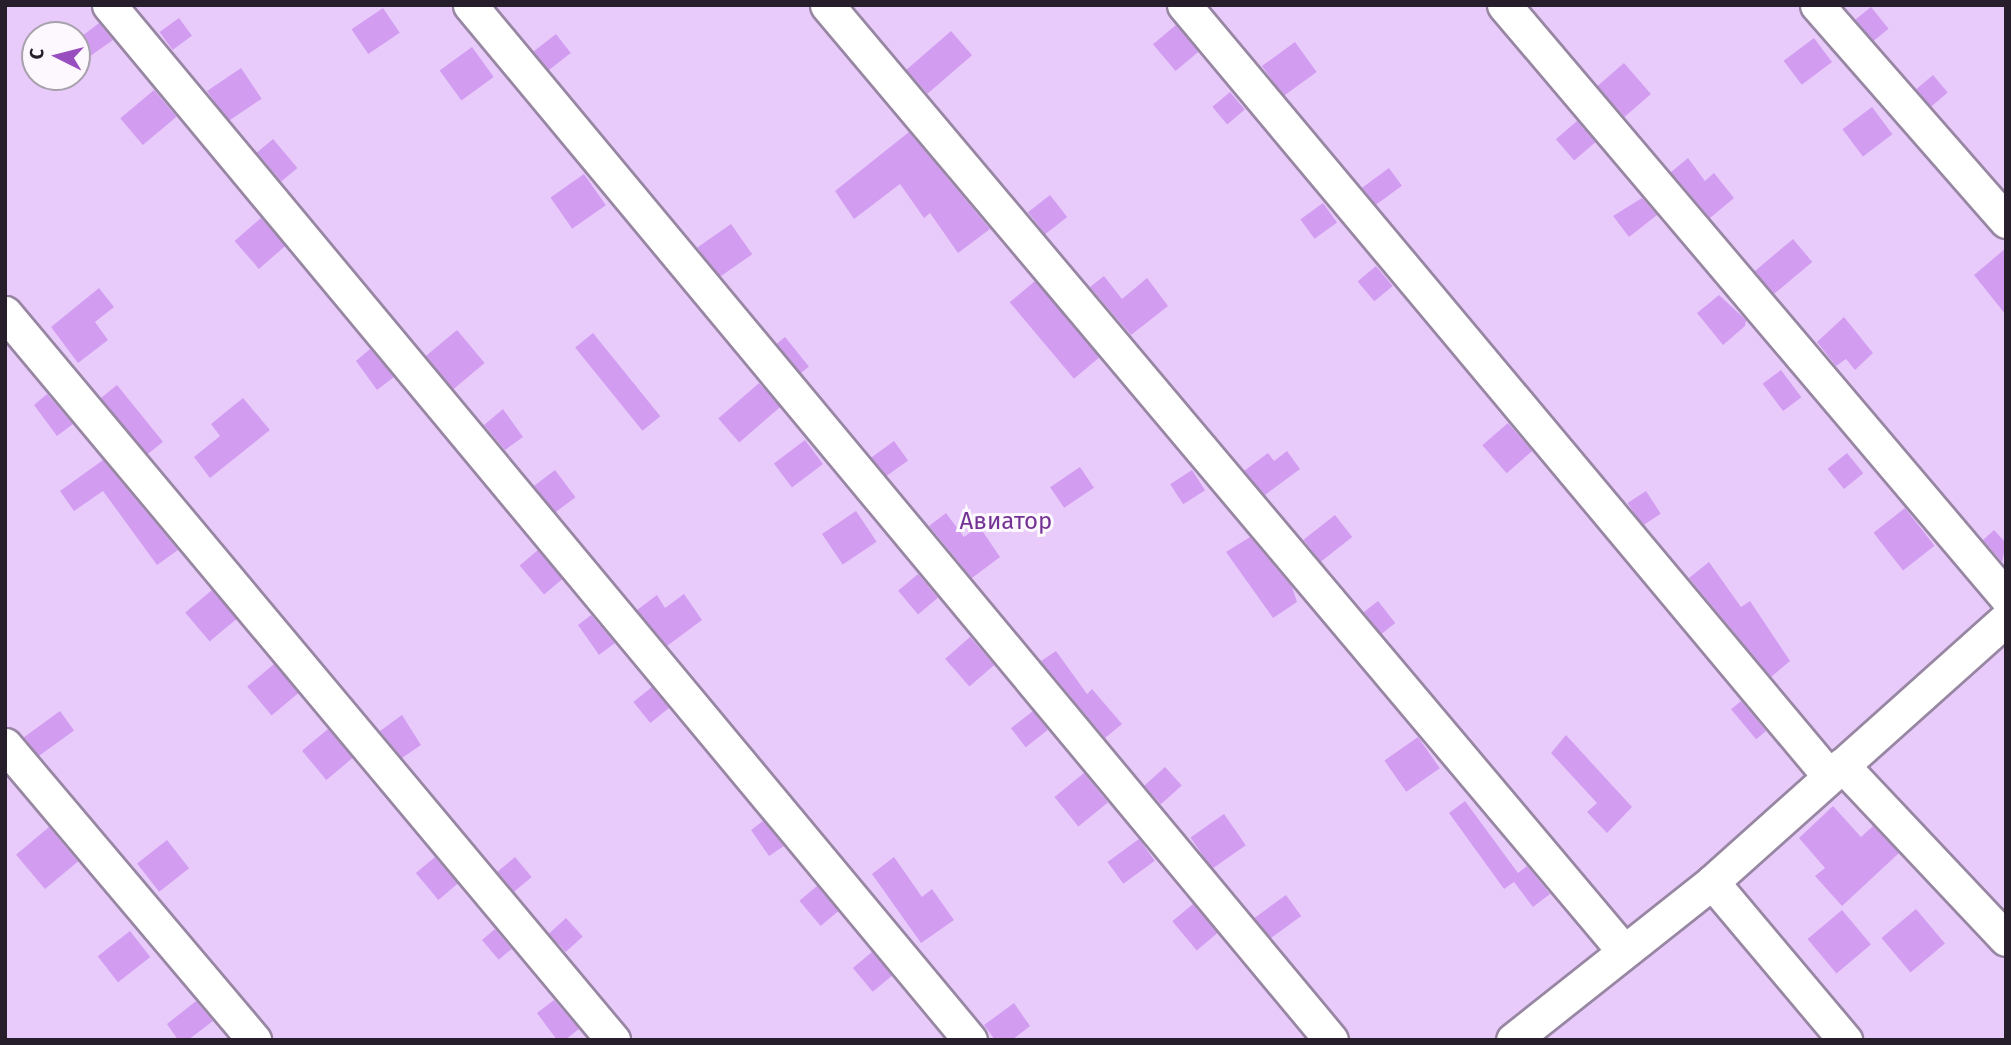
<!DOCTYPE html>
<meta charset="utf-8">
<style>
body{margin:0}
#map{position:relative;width:2011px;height:1045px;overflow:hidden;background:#f5e6ff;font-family:"Fira Sans",sans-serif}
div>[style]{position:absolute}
.green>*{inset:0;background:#e9cbfb}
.building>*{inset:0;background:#d29df1;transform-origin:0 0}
.roads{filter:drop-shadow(2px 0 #9887a3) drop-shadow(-2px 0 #9887a3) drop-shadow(0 2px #9887a3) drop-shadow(0 -2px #9887a3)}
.minor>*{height:33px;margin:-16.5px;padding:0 16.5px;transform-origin:16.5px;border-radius:16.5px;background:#fff}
span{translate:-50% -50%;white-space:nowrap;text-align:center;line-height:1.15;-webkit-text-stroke:6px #fcf8fe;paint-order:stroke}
.park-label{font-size:24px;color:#743394}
.frame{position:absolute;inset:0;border:7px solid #261f2b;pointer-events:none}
.north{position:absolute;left:21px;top:21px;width:70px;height:70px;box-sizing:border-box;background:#fcf8fe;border:2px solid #a6a1aa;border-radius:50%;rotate:276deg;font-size:19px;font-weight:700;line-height:28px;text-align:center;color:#261f2b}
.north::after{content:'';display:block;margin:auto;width:24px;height:32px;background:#994ec0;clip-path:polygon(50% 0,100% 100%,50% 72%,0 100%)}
</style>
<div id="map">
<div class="green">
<i style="clip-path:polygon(evenodd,5px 5px,2006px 5px,2006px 1040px,5px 1040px,5px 5px,35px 35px,77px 35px,77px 77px,35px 77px,35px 35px)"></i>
</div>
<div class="building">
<i style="left:1871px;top:7px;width:28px;height:20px;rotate:51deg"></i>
<i style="left:383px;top:8px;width:30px;height:38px;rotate:56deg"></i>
<i style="left:179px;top:18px;width:22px;height:24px;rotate:54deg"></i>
<i style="clip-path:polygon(99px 23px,113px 40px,86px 59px,77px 40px)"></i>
<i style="left:1176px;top:25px;width:35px;height:30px;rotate:50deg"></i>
<i style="left:951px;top:31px;width:32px;height:59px;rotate:49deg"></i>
<i style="left:556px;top:34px;width:24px;height:28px;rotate:52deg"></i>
<i style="left:1814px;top:38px;width:30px;height:38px;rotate:53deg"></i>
<i style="left:1295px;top:42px;width:37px;height:41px;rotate:54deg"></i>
<i style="left:472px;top:47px;width:37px;height:40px;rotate:54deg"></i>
<i style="left:1624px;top:63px;width:41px;height:35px;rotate:49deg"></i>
<i style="left:241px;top:68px;width:37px;height:41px;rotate:56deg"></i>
<i style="left:1933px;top:75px;width:23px;height:22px;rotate:50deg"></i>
<i style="left:154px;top:90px;width:35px;height:44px;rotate:50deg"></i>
<i style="left:1230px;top:92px;width:23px;height:23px;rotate:50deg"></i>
<i style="left:1872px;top:107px;width:34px;height:37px;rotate:53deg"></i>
<i style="left:1577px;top:121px;width:28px;height:28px;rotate:49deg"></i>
<i style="clip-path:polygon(909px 132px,990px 229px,958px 253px,930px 213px,924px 218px,900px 184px,854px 219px,835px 191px)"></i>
<i style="left:273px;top:139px;width:38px;height:21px;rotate:50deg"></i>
<i style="clip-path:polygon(1688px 158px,1705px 181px,1714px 173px,1734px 198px,1710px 218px,1671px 172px)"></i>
<i style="left:1389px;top:168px;width:22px;height:33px;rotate:54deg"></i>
<i style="left:584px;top:174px;width:38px;height:41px;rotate:55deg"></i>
<i style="left:1050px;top:195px;width:28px;height:28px;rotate:52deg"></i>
<i style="clip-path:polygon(1642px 198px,1657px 215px,1629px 237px,1613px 216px)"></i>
<i style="left:1323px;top:203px;width:24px;height:28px;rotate:54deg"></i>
<i style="left:261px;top:218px;width:37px;height:35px;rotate:49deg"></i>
<i style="left:731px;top:224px;width:37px;height:41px;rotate:55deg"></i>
<i style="left:1793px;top:239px;width:30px;height:50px;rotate:50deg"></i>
<i style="clip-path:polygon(2006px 248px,2006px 315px,1974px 275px)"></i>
<i style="left:1376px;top:266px;width:26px;height:24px;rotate:50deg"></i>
<i style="clip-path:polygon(1104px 276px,1122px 299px,1147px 278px,1168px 306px,1131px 335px,1090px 287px)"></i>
<i style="left:1035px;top:281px;width:100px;height:33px;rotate:50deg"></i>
<i style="clip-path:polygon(99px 288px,114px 307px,95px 322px,108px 340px,78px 363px,51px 327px)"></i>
<i style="clip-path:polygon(1719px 295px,1746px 320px,1745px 326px,1723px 345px,1697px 313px)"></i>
<i style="clip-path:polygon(1844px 317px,1873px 353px,1855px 370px,1846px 359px,1836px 366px,1817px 342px)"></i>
<i style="left:457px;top:330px;width:43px;height:41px;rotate:50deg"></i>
<i style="left:593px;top:333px;width:107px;height:23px;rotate:51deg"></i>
<i style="left:785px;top:337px;width:38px;height:11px;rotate:51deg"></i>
<i style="clip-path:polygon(370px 349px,394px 377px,377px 390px,356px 361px)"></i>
<i style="left:1781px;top:370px;width:34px;height:23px;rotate:53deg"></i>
<i style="left:759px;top:383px;width:32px;height:54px;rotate:49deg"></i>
<i style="left:117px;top:385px;width:73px;height:21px;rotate:51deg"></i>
<i style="clip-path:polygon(47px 394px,73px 424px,57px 436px,34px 405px)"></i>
<i style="clip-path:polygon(243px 398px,270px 430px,210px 478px,194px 457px,220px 436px,211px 424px)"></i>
<i style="clip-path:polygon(503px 409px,523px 437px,505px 450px,484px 425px)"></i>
<i style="left:1508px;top:423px;width:37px;height:34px;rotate:49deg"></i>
<i style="left:805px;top:440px;width:30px;height:39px;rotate:53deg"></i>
<i style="left:894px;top:441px;width:24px;height:28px;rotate:54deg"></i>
<i style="clip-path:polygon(1287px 451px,1300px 469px,1265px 495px,1244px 471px,1268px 453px,1274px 461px)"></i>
<i style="left:1847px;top:453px;width:26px;height:25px;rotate:51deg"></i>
<i style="clip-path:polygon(103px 460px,178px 550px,157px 565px,103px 491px,74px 511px,60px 491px)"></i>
<i style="left:1080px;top:467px;width:25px;height:36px;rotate:56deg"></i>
<i style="left:555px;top:470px;width:34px;height:26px;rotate:53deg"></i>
<i style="left:1192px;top:470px;width:24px;height:26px;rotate:57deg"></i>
<i style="left:1646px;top:491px;width:27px;height:22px;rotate:57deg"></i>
<i style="left:1905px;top:508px;width:48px;height:40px;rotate:52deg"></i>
<i style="left:856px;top:511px;width:37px;height:41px;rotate:56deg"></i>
<i style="clip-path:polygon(946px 513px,964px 537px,979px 526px,1000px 557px,972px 578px,929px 526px)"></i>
<i style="left:1335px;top:515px;width:28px;height:40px;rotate:52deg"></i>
<i style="clip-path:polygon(1994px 530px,2006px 543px,2002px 562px,1983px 540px)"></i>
<i style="clip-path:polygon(1250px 537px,1292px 587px,1297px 602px,1273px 618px,1226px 552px)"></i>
<i style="left:538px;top:550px;width:38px;height:24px;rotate:50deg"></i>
<i style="clip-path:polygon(1709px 562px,1741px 607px,1750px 601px,1790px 661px,1771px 677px,1689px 578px)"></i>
<i style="left:918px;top:574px;width:31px;height:26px;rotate:50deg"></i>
<i style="left:212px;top:590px;width:38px;height:35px;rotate:50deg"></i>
<i style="clip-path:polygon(684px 594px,702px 620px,667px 646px,637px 610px,657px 595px,665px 608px)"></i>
<i style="left:1378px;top:601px;width:28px;height:18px;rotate:52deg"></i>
<i style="clip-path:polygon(591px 615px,615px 643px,599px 655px,578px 625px)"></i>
<i style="left:970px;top:637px;width:37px;height:33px;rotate:49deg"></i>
<i style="clip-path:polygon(1056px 651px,1087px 694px,1092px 689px,1122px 724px,1105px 738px,1041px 661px)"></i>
<i style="left:274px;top:664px;width:38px;height:35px;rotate:50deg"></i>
<i style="left:652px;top:687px;width:27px;height:24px;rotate:51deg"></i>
<i style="left:1741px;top:701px;width:39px;height:13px;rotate:50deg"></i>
<i style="left:60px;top:711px;width:24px;height:45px;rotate:54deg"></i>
<i style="left:1033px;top:711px;width:24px;height:28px;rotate:52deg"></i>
<i style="clip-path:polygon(402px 715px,421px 745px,402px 758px,380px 731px)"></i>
<i style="left:328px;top:729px;width:38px;height:34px;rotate:50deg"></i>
<i style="clip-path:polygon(1566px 735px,1632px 807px,1607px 833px,1587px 812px,1597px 803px,1551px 753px)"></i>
<i style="left:1418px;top:737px;width:38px;height:41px;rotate:55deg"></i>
<i style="left:1165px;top:767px;width:25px;height:28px;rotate:48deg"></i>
<i style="left:1084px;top:773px;width:38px;height:38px;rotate:51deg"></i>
<i style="clip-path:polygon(1465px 801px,1518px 873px,1527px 866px,1550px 894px,1533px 907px,1514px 882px,1504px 889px,1449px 813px)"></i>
<i style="clip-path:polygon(1833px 806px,1861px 837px,1873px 826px,1899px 853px,1842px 906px,1815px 876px,1825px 868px,1799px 838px)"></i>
<i style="left:1224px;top:814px;width:38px;height:41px;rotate:55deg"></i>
<i style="clip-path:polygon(763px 821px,784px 846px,769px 856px,751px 830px)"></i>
<i style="left:49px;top:827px;width:45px;height:43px;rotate:50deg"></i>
<i style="left:1139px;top:839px;width:27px;height:39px;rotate:54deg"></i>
<i style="left:167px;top:840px;width:36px;height:38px;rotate:52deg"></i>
<i style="left:435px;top:857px;width:35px;height:25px;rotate:50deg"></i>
<i style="left:515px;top:857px;width:26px;height:23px;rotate:50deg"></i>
<i style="clip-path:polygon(894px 857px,922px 897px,932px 889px,954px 920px,921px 943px,872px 874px)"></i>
<i style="left:817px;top:886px;width:33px;height:23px;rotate:50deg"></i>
<i style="left:1286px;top:895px;width:26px;height:39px;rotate:54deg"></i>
<i style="left:1193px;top:904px;width:38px;height:27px;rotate:50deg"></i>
<i style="left:1916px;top:909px;width:45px;height:45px;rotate:50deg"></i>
<i style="left:1842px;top:910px;width:45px;height:45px;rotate:50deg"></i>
<i style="left:566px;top:918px;width:25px;height:23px;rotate:48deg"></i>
<i style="left:495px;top:929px;width:26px;height:17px;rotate:50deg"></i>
<i style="left:130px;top:931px;width:33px;height:41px;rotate:52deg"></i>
<i style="left:872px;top:952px;width:31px;height:25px;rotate:50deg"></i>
<i style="clip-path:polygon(554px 1000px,579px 1029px,565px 1040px,557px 1040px,537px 1013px)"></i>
<i style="clip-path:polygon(196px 1001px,213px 1021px,188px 1040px,178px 1040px,167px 1024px)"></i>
<i style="clip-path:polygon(1014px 1003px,1030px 1026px,1012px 1040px,995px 1040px,984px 1025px)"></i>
</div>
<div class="roads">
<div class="minor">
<i style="left:109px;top:5px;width:1346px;rotate:50.24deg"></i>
<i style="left:470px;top:5px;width:1346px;rotate:50.24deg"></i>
<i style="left:827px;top:5px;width:1236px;rotate:49.89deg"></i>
<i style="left:1184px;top:5px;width:1005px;rotate:50.08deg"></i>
<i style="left:1504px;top:5px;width:776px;rotate:49.7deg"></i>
<i style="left:1817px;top:5px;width:287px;rotate:48.8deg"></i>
<i style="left:5px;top:313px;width:948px;rotate:50.09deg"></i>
<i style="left:5px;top:745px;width:386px;rotate:49.8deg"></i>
<i style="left:1842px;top:765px;width:239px;rotate:46.7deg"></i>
<i style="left:1712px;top:882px;width:207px;rotate:49.9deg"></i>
<i style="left:1513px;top:1040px;width:254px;rotate:-38.4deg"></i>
<i style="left:1712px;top:882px;width:394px;rotate:-41.8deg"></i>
</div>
</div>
<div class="park-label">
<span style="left:1006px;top:522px">Авиатор</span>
</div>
<div class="frame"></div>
<div class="north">С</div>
</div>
